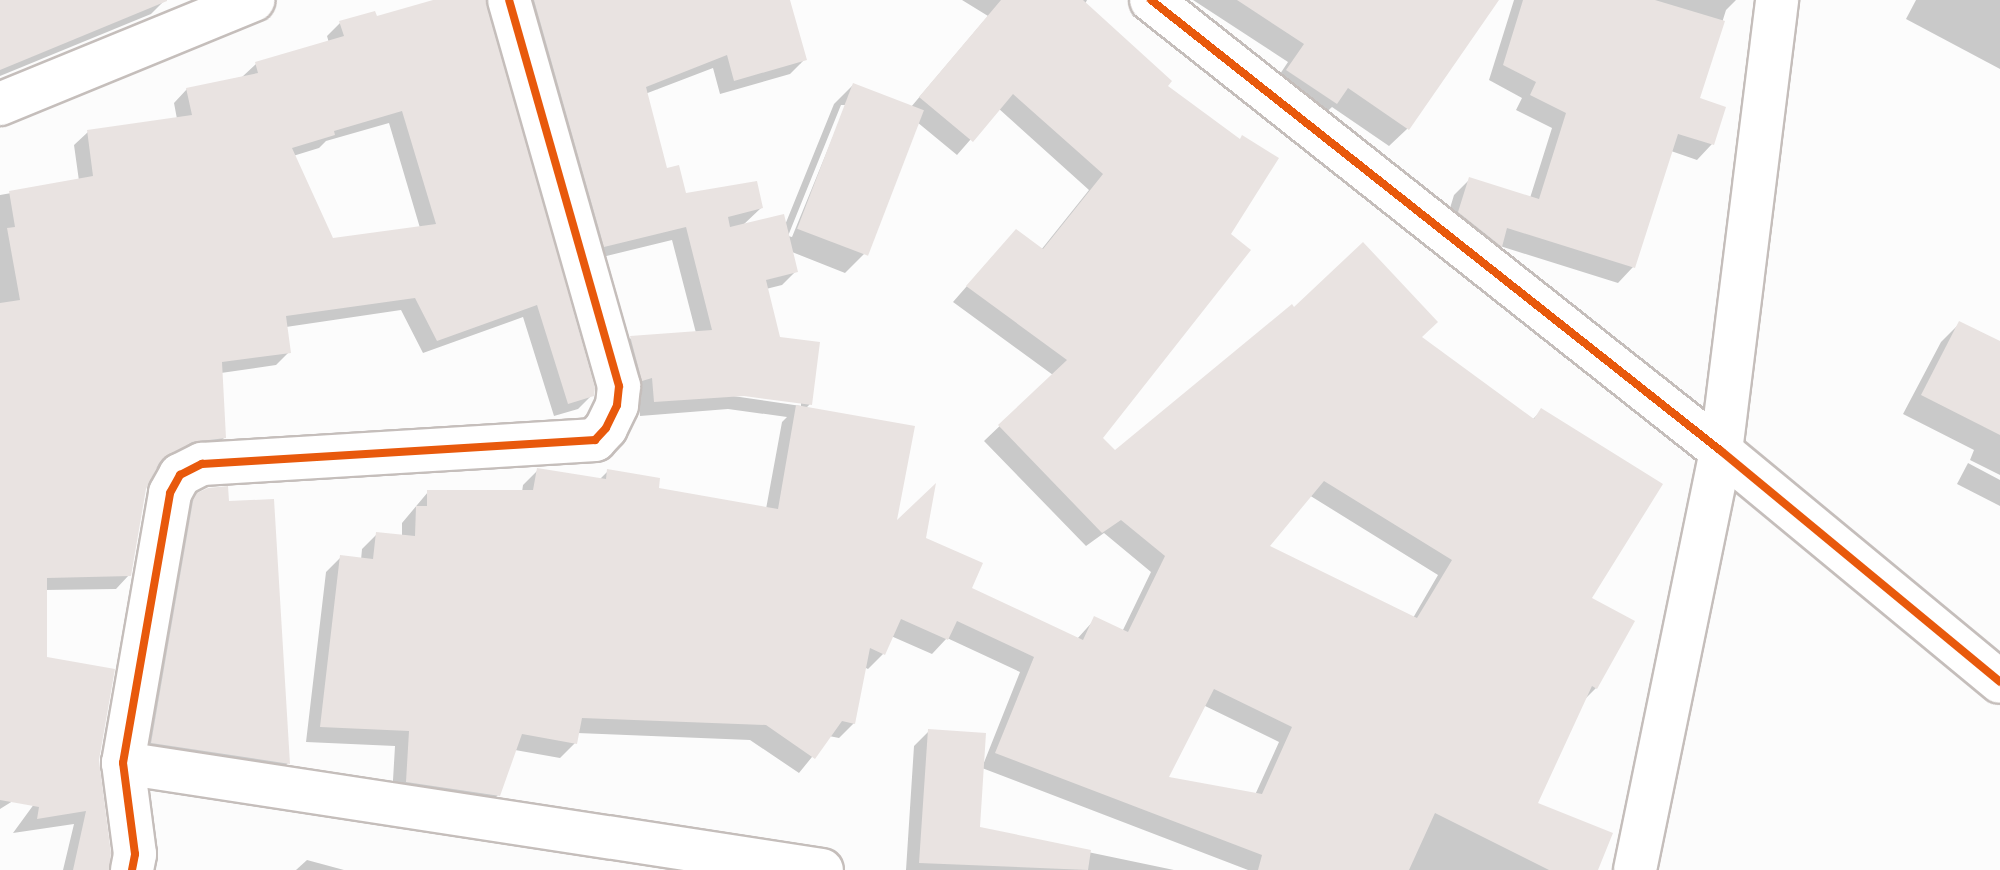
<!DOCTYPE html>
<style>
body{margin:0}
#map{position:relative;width:2000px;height:870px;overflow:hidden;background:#fcfcfc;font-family:"Crimson Pro",serif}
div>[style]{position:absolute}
.shadow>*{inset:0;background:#0003}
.building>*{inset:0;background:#e9e3e1;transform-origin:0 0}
.roads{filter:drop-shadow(2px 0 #c5bebb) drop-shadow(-2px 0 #c5bebb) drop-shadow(0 2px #c5bebb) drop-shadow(0 -2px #c5bebb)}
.minor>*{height:42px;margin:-21px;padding:0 21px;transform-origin:21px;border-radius:21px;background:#fff}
.cycleway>*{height:8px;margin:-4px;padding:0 4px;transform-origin:4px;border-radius:4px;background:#e8590c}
span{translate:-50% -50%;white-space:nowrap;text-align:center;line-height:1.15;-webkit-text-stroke:6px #fcfcfc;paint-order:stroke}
</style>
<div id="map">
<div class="shadow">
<i style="clip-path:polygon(0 0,163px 0,164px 1px,151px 14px,0 76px)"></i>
<i style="clip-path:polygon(evenodd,440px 0,485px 0,592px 395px,578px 409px,554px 416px,523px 317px,423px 353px,401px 310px,286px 327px,289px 352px,276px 365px,221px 373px,224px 438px,210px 451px,177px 455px,154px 470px,144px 488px,129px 575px,116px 589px,45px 590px,45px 659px,97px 760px,108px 870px,63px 870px,74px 824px,13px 833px,56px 774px,0 809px,0 195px,79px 181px,74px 145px,88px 132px,177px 119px,174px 103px,187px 89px,242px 77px,256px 64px,329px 43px,327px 36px,340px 23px,375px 19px,440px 0,389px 123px,420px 228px,332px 240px,293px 156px,319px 148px,326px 141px,389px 123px)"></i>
<i style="clip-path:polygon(evenodd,514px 0,788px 0,805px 59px,790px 74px,720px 94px,713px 68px,645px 94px,665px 171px,684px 195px,761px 208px,742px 226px,785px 225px,834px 104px,853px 85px,911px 107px,988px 16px,962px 0,1087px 0,1085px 4px,1165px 86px,1100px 438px,1115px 453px,1420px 337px,1532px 420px,1541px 411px,1589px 599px,1596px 688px,1584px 700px,1535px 804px,1595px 870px,1248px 870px,982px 768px,978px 829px,1174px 870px,906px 870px,914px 746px,929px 731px,983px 765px,1020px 672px,947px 638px,932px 654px,891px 636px,883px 654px,868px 669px,864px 667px,854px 723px,839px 738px,829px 736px,799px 773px,750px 740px,577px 733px,575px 743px,560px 758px,515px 750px,498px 795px,483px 810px,392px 797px,395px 746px,306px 742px,326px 572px,341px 557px,361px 560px,362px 549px,377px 534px,402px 536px,402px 523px,428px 492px,522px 492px,523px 485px,538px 470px,599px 480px,608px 471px,656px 490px,766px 509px,782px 422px,787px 417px,728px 409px,640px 416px,638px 391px,617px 352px,631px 338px,696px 333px,672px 240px,590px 260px,514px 0,841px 105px,846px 105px,792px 237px,788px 236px,841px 105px,514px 0,998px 108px,1089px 190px,1041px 250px,1001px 247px,953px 302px,1053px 375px,984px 441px,1086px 546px,1104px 533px,1151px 572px,1122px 632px,1095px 619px,1077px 639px,969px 589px,923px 539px,894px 526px,805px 409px,810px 404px,778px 339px,766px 289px,782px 285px,796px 271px,792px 252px,845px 273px,864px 254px,917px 122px,957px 155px,998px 108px,514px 0,734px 392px,801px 402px,801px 406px,733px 396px,734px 392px,514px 0,1309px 495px,1438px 575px,1413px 618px,1267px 547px,1309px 495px,514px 0,1203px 705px,1279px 742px,1255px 795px,1166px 778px,1203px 705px)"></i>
<i style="clip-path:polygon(1193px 0,1497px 0,1407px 129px,1389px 146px,1332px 107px,1318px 120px,1270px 89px,1288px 62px)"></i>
<i style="clip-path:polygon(1514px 0,1736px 0,1726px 10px,1698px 100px,1712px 144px,1697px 160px,1671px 151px,1633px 267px,1618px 283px,1500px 246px,1485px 261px,1444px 228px,1454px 195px,1469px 180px,1530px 198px,1552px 128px,1516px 110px,1522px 98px,1489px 80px)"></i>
<i style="clip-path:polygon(1916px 0,2000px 0,2000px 69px,1906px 19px)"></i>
<i style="clip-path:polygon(1960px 323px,2000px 344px,2000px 475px,1970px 460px,1974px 450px,1903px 414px,1941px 342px)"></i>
<i style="clip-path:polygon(1968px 463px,2000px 480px,2000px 506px,1957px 484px)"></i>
<i style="clip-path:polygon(199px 495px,227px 503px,288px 763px,276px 775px,141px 754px,186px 507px)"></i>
<i style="clip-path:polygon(307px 860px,344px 870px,296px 870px)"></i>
</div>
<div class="building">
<i style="clip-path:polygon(0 0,167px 0,167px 1px,0 70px)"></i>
<i style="clip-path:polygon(evenodd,433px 0,486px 0,595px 388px,594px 396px,568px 404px,537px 305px,437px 341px,415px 298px,286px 316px,291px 353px,222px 362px,226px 438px,192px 442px,159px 463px,146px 489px,131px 576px,47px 578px,47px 657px,115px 669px,99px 760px,111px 853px,109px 870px,73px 870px,86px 811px,37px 819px,39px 807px,0 800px,0 303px,20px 300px,7px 228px,15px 227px,9px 191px,93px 176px,87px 130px,192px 115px,186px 88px,258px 73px,255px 62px,344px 36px,339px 21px,375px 11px,377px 16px,433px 0,402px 111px,436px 224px,333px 238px,292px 148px,335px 135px,334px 131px,402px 111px)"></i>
<i style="clip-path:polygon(534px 0,790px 0,807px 60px,734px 81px,727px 55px,646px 87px,667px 168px,679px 165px,686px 193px,757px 181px,763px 208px,728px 217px,730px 227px,784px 214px,798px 272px,766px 280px,780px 337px,820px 342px,812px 405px,744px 396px,654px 402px,652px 378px,642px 381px,630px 336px,712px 330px,686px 227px,604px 247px)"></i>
<i style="clip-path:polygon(evenodd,1001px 0,1083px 0,1172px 81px,1168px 86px,1240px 139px,1242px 135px,1279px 158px,1231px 234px,1251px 250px,1103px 438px,1115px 450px,1292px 304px,1294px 307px,1363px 242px,1438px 322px,1422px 337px,1534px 419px,1541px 408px,1663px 484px,1592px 598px,1635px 621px,1597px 689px,1592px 686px,1538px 803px,1613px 833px,1598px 870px,1549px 870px,1435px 813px,1409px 870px,1258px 870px,1262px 855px,995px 753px,1034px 657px,957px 621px,948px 640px,901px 619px,885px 655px,870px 648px,855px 724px,842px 721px,815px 759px,766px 725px,582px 718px,577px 744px,522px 734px,500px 796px,406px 782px,409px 731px,320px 727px,340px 555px,373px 559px,376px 532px,415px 536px,416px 506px,427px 506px,427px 490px,533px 490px,537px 468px,606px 479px,607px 469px,660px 478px,659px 488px,778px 509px,796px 405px,915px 426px,897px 520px,936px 483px,926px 538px,983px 563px,972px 588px,1083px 640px,1094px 616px,1128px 632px,1165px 556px,1121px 520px,1102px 533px,998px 425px,1067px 360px,966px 286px,1016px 229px,1043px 249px,1103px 174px,1013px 94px,973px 142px,919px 97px,1001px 0,1324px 481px,1452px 560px,1417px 618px,1270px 546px,1324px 481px,1001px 0,1214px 689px,1292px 727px,1262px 794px,1169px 777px,1214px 689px)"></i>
<i style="clip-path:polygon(1237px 0,1499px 0,1409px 130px,1348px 88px,1337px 104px,1286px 70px,1304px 44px)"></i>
<i style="clip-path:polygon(1523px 0,1655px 0,1725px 21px,1700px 98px,1726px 107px,1714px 145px,1678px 134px,1635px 268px,1507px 228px,1502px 247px,1458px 212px,1469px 177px,1539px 199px,1566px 113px,1530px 95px,1536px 82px,1503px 65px)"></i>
<i style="left:853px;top:83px;width:76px;height:156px;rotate:21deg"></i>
<i style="clip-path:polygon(1959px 321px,2000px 341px,2000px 435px,1921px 395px)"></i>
<i style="clip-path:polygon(228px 486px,229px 501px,274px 499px,290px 764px,151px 743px,193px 501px,197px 493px,208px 488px)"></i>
<i style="clip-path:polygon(928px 729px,986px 733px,980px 827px,1091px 850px,1088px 870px,919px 863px)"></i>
</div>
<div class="roads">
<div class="minor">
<i style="left:1151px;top:0;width:727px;rotate:38.35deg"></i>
<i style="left:1721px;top:451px;width:362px;rotate:39.6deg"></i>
<i style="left:0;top:104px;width:274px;rotate:-22.3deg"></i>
<i style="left:123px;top:763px;width:707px;rotate:8.7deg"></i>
<i style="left:132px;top:870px;width:16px;rotate:-79deg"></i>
<i style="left:135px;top:854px;width:92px;rotate:-97.5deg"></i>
<i style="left:123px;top:763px;width:274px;rotate:-80.1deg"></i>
<i style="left:170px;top:493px;width:21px;rotate:-61deg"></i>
<i style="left:180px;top:475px;width:25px;rotate:-27deg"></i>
<i style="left:202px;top:464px;width:394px;rotate:-3.5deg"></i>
<i style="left:595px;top:440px;width:16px;rotate:-47deg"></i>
<i style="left:606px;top:428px;width:25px;rotate:-64deg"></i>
<i style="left:617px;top:405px;width:19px;rotate:-84deg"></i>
<i style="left:619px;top:386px;width:401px;rotate:-105.9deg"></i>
<i style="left:1635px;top:870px;width:428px;rotate:-78.4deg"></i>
<i style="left:1721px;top:451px;width:454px;rotate:-82.9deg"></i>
</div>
</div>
<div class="cycleway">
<i style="left:1151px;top:0;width:727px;rotate:38.35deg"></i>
<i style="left:1721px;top:451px;width:362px;rotate:39.6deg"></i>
<i style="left:132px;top:870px;width:16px;rotate:-79deg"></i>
<i style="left:135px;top:854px;width:92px;rotate:-97.5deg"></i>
<i style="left:123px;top:763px;width:274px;rotate:-80.1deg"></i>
<i style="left:170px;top:493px;width:21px;rotate:-61deg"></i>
<i style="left:180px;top:475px;width:25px;rotate:-27deg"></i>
<i style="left:202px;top:464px;width:394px;rotate:-3.5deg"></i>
<i style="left:595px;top:440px;width:16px;rotate:-47deg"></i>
<i style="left:606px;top:428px;width:25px;rotate:-64deg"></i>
<i style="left:617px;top:405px;width:19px;rotate:-84deg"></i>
<i style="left:619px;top:386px;width:401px;rotate:-105.9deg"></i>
</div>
</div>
